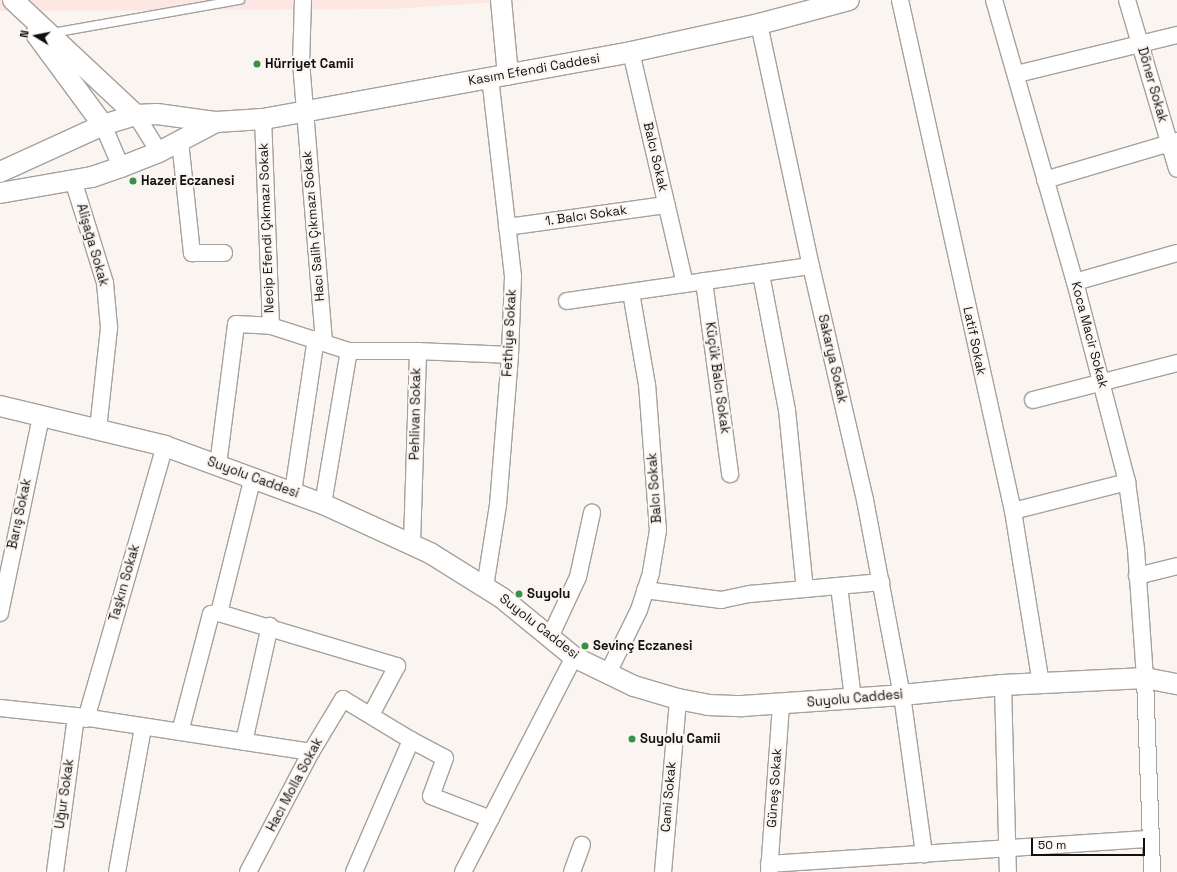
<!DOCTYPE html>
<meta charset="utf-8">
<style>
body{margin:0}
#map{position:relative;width:1177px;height:872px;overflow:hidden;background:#faf5f0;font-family:"Space Grotesk",sans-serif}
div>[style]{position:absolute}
.industrial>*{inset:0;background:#fce7e3}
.roads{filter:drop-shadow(1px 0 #a6a19c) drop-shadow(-1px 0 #a6a19c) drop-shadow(0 1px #a6a19c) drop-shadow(0 -1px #a6a19c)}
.service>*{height:8px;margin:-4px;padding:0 4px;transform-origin:4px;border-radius:4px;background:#fff}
.minor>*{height:16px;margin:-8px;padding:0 8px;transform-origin:8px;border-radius:8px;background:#fff}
.tertiary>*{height:20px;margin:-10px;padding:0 10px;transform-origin:10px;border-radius:10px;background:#fff}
.dots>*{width:11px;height:11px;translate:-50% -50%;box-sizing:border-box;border:2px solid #faf5f0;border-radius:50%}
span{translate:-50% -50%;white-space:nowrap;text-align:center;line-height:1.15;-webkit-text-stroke:4px #faf5f0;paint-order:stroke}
.poi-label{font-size:13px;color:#12100e;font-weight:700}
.left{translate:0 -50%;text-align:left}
.street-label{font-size:13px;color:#12100e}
.north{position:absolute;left:16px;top:16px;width:40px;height:40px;-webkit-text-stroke:3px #faf5f0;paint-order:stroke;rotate:280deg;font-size:11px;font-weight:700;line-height:16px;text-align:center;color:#12100e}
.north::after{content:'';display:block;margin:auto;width:14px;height:18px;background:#12100e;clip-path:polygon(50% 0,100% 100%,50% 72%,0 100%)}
.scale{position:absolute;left:1031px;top:838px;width:114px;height:18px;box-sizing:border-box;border:2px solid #12100e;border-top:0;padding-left:5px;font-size:12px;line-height:14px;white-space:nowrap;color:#12100e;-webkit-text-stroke:3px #faf5f0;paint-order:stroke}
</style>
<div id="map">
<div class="industrial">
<i style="clip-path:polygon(0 0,528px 0,391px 9px,0 11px)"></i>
</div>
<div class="roads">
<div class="service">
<i style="left:52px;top:33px;width:191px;rotate:-10deg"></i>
</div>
<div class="minor">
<i style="left:303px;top:0;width:62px;rotate:91.8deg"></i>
<i style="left:301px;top:62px;width:280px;rotate:85.3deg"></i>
<i style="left:900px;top:0;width:523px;rotate:77.53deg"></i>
<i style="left:1013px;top:511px;width:175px;rotate:80.8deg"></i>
<i style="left:994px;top:0;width:293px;rotate:74deg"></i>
<i style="left:1075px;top:282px;width:207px;rotate:75.4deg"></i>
<i style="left:1127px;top:482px;width:68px;rotate:82.3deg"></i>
<i style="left:1136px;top:549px;width:129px;rotate:86deg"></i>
<i style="left:1145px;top:678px;width:194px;rotate:87.9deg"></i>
<i style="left:1127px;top:0;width:176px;rotate:73.5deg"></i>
<i style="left:759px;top:24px;width:248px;rotate:77.9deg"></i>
<i style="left:811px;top:266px;width:240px;rotate:77deg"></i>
<i style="left:865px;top:500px;width:198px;rotate:79.3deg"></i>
<i style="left:902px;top:695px;width:161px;rotate:82.1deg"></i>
<i style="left:631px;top:52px;width:238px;rotate:76.9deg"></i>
<i style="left:1017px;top:74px;width:165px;rotate:-13.7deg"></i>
<i style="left:136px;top:115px;width:44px;rotate:58.1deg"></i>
<i style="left:103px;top:125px;width:46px;rotate:66.8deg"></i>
<i style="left:180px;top:141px;width:113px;rotate:83.9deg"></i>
<i style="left:192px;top:253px;width:32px"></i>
<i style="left:73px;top:180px;width:108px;rotate:72.7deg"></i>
<i style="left:105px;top:283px;width:45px;rotate:84.9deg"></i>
<i style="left:109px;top:328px;width:103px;rotate:96.2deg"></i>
<i style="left:1045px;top:180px;width:138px;rotate:-16.5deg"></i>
<i style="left:507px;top:227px;width:161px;rotate:-7.9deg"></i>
<i style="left:761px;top:274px;width:138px;rotate:79.2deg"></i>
<i style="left:787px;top:410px;width:180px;rotate:84.3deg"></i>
<i style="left:704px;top:281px;width:195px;rotate:82.3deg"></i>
<i style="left:1075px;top:282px;width:106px;rotate:-15.9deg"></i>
<i style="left:567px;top:301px;width:246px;rotate:-8.2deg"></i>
<i style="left:271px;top:326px;width:82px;rotate:17.8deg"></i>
<i style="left:349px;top:351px;width:69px"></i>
<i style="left:1033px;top:400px;width:149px;rotate:-14.4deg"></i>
<i style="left:218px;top:465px;width:142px;rotate:-82.7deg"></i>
<i style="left:236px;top:324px;width:35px;rotate:3deg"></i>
<i style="left:271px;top:326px;width:207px;rotate:-92.2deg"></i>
<i style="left:293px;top:492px;width:155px;rotate:-81.5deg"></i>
<i style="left:323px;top:504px;width:155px;rotate:-80.4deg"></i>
<i style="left:1013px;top:511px;width:118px;rotate:-14.3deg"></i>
<i style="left:412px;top:544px;width:193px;rotate:-88.2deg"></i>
<i style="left:418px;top:351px;width:92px;rotate:2.5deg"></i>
<i style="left:1137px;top:576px;width:41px;rotate:-14deg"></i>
<i style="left:839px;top:586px;width:114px;rotate:82.9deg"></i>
<i style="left:485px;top:587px;width:83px;rotate:-81deg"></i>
<i style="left:498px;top:505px;width:150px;rotate:-85.4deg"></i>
<i style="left:510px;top:355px;width:79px;rotate:-87.8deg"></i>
<i style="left:513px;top:276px;width:199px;rotate:-96.6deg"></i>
<i style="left:645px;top:590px;width:77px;rotate:7.5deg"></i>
<i style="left:721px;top:600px;width:30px;rotate:-12deg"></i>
<i style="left:750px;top:594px;width:132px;rotate:-5.2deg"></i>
<i style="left:0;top:613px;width:201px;rotate:-78.2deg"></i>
<i style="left:219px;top:613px;width:140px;rotate:-76deg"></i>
<i style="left:550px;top:637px;width:66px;rotate:-65deg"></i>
<i style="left:578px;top:577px;width:66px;rotate:-77.7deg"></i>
<i style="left:607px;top:675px;width:72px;rotate:-63.8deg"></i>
<i style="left:639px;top:610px;width:40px;rotate:-72deg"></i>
<i style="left:651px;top:572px;width:43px;rotate:-80.5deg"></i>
<i style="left:658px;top:530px;width:145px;rotate:-94.3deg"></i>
<i style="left:647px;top:385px;width:94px;rotate:-99.8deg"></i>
<i style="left:1003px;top:685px;width:187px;rotate:88.5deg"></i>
<i style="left:0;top:708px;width:76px;rotate:6deg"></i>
<i style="left:76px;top:716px;width:238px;rotate:8.7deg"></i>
<i style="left:86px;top:719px;width:284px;rotate:-73.9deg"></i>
<i style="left:180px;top:732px;width:122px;rotate:-75.3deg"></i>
<i style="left:211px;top:614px;width:8px;rotate:-7deg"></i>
<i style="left:219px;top:613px;width:186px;rotate:16.6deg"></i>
<i style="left:397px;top:666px;width:55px;rotate:118deg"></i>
<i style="left:244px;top:742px;width:119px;rotate:-77.4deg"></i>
<i style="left:769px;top:864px;width:382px;rotate:-3.8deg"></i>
<i style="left:55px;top:872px;width:157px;rotate:-82.3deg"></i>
<i style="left:117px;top:872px;width:147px;rotate:-79.8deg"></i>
<i style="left:248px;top:872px;width:136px;rotate:-62.3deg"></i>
<i style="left:311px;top:752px;width:62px;rotate:-58.9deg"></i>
<i style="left:343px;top:699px;width:79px;rotate:31.1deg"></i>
<i style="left:411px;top:740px;width:38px;rotate:28deg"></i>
<i style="left:445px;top:758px;width:40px;rotate:110.2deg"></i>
<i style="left:431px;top:796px;width:64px;rotate:21deg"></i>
<i style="left:354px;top:872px;width:144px;rotate:-66.6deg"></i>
<i style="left:463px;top:872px;width:242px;rotate:-62.7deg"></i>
<i style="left:572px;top:872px;width:29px;rotate:-70deg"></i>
<i style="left:663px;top:872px;width:174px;rotate:-85deg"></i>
<i style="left:769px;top:872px;width:168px;rotate:-85.9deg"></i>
</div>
<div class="tertiary">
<i style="left:13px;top:0;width:168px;rotate:43.1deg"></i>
<i style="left:501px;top:0;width:75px;rotate:84.7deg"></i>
<i style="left:36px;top:34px;width:113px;rotate:53.6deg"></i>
<i style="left:0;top:172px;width:113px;rotate:-24.5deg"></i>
<i style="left:103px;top:125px;width:34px;rotate:-17deg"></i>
<i style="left:136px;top:115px;width:21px;rotate:-3deg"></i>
<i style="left:157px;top:114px;width:60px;rotate:7.7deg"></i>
<i style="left:216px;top:122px;width:47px;rotate:-3.7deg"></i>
<i style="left:263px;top:119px;width:374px;rotate:-10.3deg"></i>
<i style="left:631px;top:52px;width:131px;rotate:-12.3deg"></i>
<i style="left:759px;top:24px;width:93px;rotate:-14.9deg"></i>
<i style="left:0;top:193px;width:93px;rotate:-9.9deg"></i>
<i style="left:92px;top:177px;width:31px;rotate:-19deg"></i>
<i style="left:121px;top:167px;width:41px;rotate:-21.5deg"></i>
<i style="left:159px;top:152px;width:64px;rotate:-27.8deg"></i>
<i style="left:0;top:406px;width:170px;rotate:13.6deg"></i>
<i style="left:165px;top:446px;width:168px;rotate:20.2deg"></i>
<i style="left:323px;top:504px;width:118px;rotate:24.6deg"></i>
<i style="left:430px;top:553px;width:85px;rotate:32deg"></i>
<i style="left:502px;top:598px;width:93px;rotate:39.3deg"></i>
<i style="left:574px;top:657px;width:67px;rotate:25.8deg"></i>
<i style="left:634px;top:686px;width:46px;rotate:16.5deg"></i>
<i style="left:678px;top:699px;width:31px;rotate:11deg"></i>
<i style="left:708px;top:705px;width:34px;rotate:2deg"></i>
<i style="left:742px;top:706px;width:160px;rotate:-3.9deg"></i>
<i style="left:902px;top:695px;width:101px;rotate:-5.7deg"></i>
<i style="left:1003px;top:685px;width:142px;rotate:-2.8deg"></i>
<i style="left:1145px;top:678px;width:33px;rotate:11deg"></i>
</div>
</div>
<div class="dots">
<i style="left:257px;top:64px;background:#369345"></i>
<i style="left:133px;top:181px;background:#369345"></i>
<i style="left:519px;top:594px;background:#369345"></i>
<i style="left:585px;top:646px;background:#369345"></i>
<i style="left:632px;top:739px;background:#369345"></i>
</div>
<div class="poi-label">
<span class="left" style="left:265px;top:64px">Hürriyet Camii</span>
<span class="left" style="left:141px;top:181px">Hazer Eczanesi</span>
<span class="left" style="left:527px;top:594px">Suyolu</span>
<span class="left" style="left:593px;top:646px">Sevinç Eczanesi</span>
<span class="left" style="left:640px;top:739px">Suyolu Camii</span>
</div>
<div class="street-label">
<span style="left:534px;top:70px;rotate:-10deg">Kasım Efendi Caddesi</span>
<span style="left:1152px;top:85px;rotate:74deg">Döner Sokak</span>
<span style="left:655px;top:157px;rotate:77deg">Balcı Sokak</span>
<span style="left:586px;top:216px;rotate:-8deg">1. Balcı Sokak</span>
<span style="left:314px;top:226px;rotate:-95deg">Hacı Salih Çıkmazı Sokak</span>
<span style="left:267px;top:228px;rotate:-92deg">Necip Efendi Çıkmazı Sokak</span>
<span style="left:92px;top:245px;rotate:74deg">Alişağa Sokak</span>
<span style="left:510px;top:333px;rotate:-87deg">Fethiye Sokak</span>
<span style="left:1089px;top:335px;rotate:75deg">Koca Macir Sokak</span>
<span style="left:974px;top:341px;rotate:78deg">Latif Sokak</span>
<span style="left:832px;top:359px;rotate:77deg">Sakarya Sokak</span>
<span style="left:717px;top:378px;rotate:82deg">Küçük Balcı Sokak</span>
<span style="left:416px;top:414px;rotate:-89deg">Pehlivan Sokak</span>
<span style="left:253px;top:478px;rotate:20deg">Suyolu Caddesi</span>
<span style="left:655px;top:488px;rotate:-94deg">Balcı Sokak</span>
<span style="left:20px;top:514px;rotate:-78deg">Barış Sokak</span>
<span style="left:125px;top:583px;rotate:-74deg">Taşkın Sokak</span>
<span style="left:539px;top:627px;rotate:38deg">Suyolu Caddesi</span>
<span style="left:855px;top:699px;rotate:-5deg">Suyolu Caddesi</span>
<span style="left:295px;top:785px;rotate:-62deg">Hacı Molla Sokak</span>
<span style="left:775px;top:788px;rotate:-86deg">Güneş Sokak</span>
<span style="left:65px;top:794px;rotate:-82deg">Uğur Sokak</span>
<span style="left:669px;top:797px;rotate:-85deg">Cami Sokak</span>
</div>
<div class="north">N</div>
<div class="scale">50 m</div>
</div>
